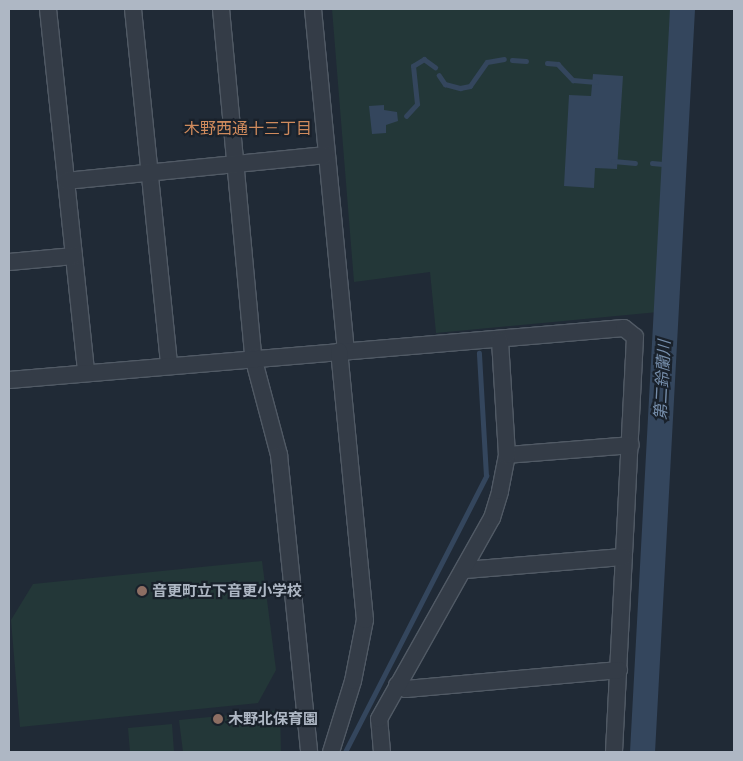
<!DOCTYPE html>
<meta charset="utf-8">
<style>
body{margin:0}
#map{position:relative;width:743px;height:761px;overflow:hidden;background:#202a36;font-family:"IBM Plex Sans","Noto Sans JP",sans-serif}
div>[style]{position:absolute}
.green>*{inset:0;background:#233738}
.water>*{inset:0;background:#34465d}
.stream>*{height:4.5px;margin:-2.25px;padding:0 2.25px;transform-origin:2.25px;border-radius:2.25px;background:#34465d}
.river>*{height:25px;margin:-12.5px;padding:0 12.5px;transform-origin:12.5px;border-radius:12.5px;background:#34465d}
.roads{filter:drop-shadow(1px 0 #515a65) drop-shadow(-1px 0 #515a65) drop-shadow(0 1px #515a65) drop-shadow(0 -1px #515a65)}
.street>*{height:16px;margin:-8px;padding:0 8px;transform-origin:8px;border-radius:8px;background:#343c47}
.dots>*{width:14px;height:14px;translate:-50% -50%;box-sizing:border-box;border:2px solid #19212b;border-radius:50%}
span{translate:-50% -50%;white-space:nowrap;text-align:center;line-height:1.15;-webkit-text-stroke:4.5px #19212b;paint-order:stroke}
.poi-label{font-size:15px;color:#aeb7c4;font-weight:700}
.left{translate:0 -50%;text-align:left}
.neighbourhood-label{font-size:16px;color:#d08b5d}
.water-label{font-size:16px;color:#768eab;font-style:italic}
.frame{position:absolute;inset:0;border:10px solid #aeb7c4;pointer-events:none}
</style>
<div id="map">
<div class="green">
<i style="clip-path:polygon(332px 9px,674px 9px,658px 312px,436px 333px,430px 272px,354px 282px)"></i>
<i style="clip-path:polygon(262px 561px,276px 670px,258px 703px,20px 727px,11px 620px,33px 584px)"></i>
<i style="clip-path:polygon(280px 710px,281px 752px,183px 752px,179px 720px)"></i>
<i style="clip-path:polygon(172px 724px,174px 752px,130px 752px,128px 728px)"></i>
</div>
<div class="water">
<i style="clip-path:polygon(593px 74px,623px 76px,617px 169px,595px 168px,594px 188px,564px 186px,569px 95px,591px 96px)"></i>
<i style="clip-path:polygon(384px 105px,384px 110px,397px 112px,398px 121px,386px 125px,386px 133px,372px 134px,369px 106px)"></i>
</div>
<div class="stream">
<i style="left:512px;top:60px;width:14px;rotate:4deg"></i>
<i style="left:547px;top:63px;width:11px;rotate:5deg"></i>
<i style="left:558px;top:64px;width:22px;rotate:47deg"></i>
<i style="left:573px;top:80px;width:23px;rotate:5deg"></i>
<i style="left:439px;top:75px;width:11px;rotate:56deg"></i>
<i style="left:445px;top:84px;width:16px;rotate:15deg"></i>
<i style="left:460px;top:88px;width:10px;rotate:-11deg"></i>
<i style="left:470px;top:86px;width:29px;rotate:-55deg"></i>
<i style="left:487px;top:62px;width:17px;rotate:-10deg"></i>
<i style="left:406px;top:116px;width:16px;rotate:-47deg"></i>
<i style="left:417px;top:104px;width:38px;rotate:-96deg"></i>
<i style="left:413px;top:66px;width:13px;rotate:-32deg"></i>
<i style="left:424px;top:59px;width:14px;rotate:36deg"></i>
<i style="left:613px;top:161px;width:22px;rotate:5deg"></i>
<i style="left:652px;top:163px;width:22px;rotate:5deg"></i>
<i style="left:345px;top:752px;width:310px;rotate:-62.9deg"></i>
<i style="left:486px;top:476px;width:123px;rotate:-93.3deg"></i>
</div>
<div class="river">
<i style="left:642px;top:752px;width:744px;rotate:-86.92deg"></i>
</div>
<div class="roads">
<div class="street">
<i style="left:48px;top:9px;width:366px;rotate:84deg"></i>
<i style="left:133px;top:9px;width:358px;rotate:84.2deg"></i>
<i style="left:221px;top:9px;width:349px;rotate:84.7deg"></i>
<i style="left:253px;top:357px;width:101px;rotate:75.1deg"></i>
<i style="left:279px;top:455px;width:299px;rotate:84.2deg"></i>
<i style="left:313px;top:9px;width:344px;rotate:84.5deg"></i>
<i style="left:66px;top:181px;width:261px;rotate:-5.7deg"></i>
<i style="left:9px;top:262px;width:65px;rotate:-5.3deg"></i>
<i style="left:9px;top:380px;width:617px;rotate:-4.83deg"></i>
<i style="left:624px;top:328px;width:14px;rotate:39deg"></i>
<i style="left:635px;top:337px;width:416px;rotate:92.9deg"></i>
<i style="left:507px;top:455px;width:124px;rotate:-4.6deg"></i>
<i style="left:464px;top:570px;width:160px;rotate:-4.7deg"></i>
<i style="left:397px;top:685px;width:10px;rotate:24deg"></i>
<i style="left:406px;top:689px;width:214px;rotate:-5.1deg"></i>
<i style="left:331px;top:752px;width:74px;rotate:-72.8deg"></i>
<i style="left:353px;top:681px;width:62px;rotate:-78.9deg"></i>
<i style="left:365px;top:620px;width:270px;rotate:-95.5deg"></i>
<i style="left:382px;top:752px;width:33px;rotate:-95deg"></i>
<i style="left:379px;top:719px;width:231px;rotate:-60.7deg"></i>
<i style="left:492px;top:518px;width:28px;rotate:-73deg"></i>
<i style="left:500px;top:491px;width:37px;rotate:-79deg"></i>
<i style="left:507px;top:455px;width:115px;rotate:-93.5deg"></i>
</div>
</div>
<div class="dots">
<i style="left:142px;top:591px;background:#8d6e63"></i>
<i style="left:218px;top:719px;background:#8d6e63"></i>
</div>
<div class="poi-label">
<span class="left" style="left:152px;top:591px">音更町立下音更小学校</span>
<span class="left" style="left:228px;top:719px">木野北保育園</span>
</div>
<div class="neighbourhood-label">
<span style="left:248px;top:128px">木野西通十三丁目</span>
</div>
<div class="water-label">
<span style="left:662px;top:380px;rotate:-87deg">第二鈴蘭川</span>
</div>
<div class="frame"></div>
</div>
